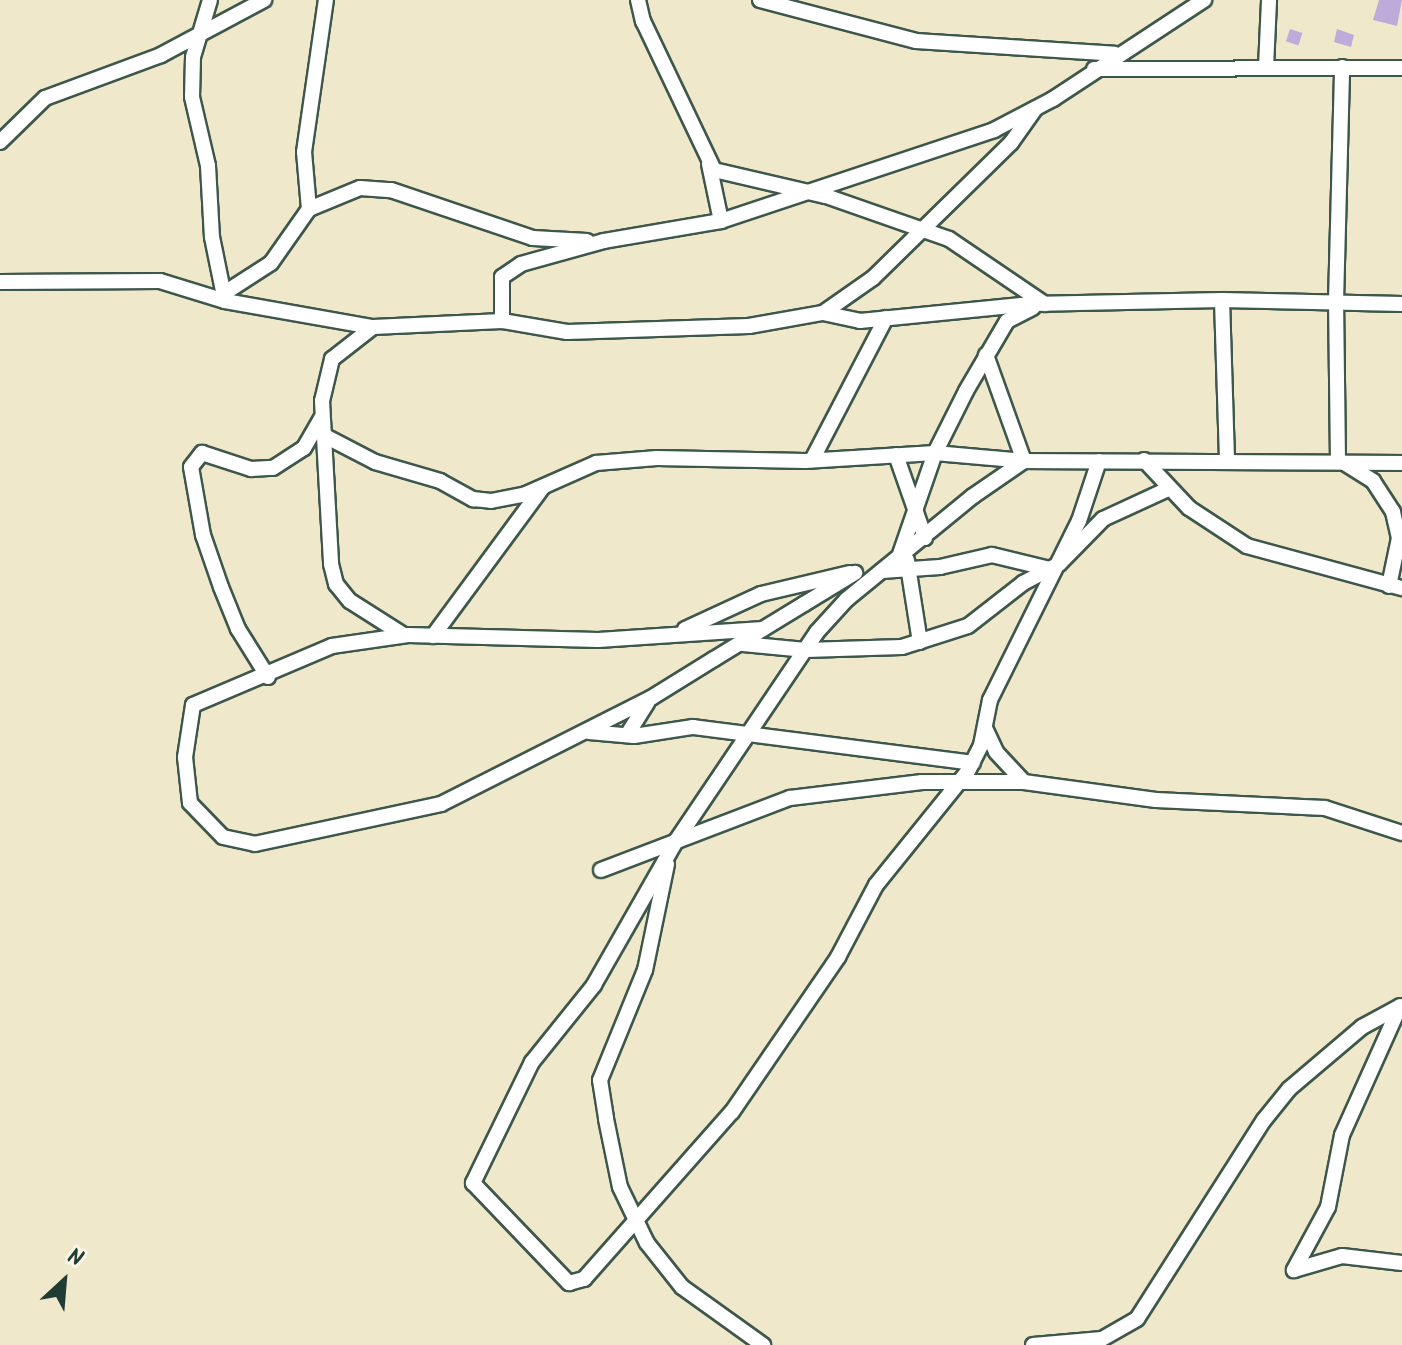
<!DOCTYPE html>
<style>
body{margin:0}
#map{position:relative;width:1402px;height:1345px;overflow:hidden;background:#efe8cb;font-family:Kalam,sans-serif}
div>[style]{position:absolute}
.building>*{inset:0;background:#bfabd9;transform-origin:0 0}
.roads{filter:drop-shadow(2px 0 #3e574b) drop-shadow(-2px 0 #3e574b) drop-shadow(0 2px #3e574b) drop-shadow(0 -2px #3e574b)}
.minor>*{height:14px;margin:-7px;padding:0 7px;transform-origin:7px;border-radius:7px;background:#fff}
span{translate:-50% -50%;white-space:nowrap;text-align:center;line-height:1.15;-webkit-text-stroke:8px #fcf5e5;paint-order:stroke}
.north{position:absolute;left:24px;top:1241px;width:80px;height:80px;-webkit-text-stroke:6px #fcf5e5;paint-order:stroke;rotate:26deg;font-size:22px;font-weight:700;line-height:32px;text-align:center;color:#1f3d34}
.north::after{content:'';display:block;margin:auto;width:28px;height:36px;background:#1f3d34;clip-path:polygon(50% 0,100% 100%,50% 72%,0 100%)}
</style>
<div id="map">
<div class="building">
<i style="clip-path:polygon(1379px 0,1402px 0,1397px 26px,1373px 20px)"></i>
<i style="left:1290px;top:29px;width:13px;height:13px;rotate:18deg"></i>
<i style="clip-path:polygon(1337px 29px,1354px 35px,1351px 47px,1334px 42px)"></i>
</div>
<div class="roads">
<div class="minor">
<i style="left:210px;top:0;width:59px;rotate:106.6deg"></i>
<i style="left:193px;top:57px;width:40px;rotate:91.4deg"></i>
<i style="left:192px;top:97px;width:71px;rotate:76.9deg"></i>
<i style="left:208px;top:166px;width:71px;rotate:86.8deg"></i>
<i style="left:212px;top:237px;width:65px;rotate:78.5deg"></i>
<i style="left:638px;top:0;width:22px;rotate:77deg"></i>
<i style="left:643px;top:21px;width:165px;rotate:64.5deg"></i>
<i style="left:714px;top:170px;width:115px;rotate:13.1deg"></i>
<i style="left:826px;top:196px;width:130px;rotate:19.3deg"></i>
<i style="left:949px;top:239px;width:116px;rotate:34.1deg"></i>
<i style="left:760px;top:0;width:161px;rotate:14.7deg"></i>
<i style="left:916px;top:41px;width:199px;rotate:3.7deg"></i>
<i style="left:1266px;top:67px;width:67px;rotate:-87.4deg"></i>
<i style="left:1094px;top:69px;width:308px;rotate:-0.2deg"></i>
<i style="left:0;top:142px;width:63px;rotate:-44.4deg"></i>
<i style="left:45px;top:98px;width:124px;rotate:-20.3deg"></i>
<i style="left:161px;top:55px;width:117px;rotate:-28.1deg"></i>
<i style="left:709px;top:164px;width:58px;rotate:78.1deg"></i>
<i style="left:309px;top:209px;width:57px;rotate:-95deg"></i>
<i style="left:304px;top:152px;width:154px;rotate:-81.8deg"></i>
<i style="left:0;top:282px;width:160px;rotate:-0.4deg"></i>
<i style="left:160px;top:281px;width:68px;rotate:17.1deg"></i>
<i style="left:225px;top:301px;width:150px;rotate:10deg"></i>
<i style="left:373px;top:327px;width:129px;rotate:-2.7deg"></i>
<i style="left:502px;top:321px;width:66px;rotate:9.6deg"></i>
<i style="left:567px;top:332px;width:182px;rotate:-1.9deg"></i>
<i style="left:749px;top:326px;width:75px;rotate:-10deg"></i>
<i style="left:823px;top:313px;width:61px;rotate:-35deg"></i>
<i style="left:873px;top:278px;width:193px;rotate:-44.4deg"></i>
<i style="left:1011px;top:143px;width:42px;rotate:-54.8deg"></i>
<i style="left:223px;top:294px;width:57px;rotate:-32.9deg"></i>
<i style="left:271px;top:263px;width:66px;rotate:-54.9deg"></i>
<i style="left:309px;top:209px;width:55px;rotate:-22.4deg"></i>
<i style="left:360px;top:188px;width:31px;rotate:4deg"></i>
<i style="left:391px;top:190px;width:150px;rotate:18.7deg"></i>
<i style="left:533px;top:238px;width:54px;rotate:3.2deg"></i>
<i style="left:1222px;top:300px;width:160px;rotate:88.2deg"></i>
<i style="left:823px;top:313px;width:38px;rotate:12deg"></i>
<i style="left:860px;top:321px;width:172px;rotate:-5.7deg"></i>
<i style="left:1031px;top:304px;width:191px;rotate:-1.2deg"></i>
<i style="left:1222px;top:300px;width:180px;rotate:1.3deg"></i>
<i style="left:502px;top:321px;width:44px;rotate:-90deg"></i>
<i style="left:502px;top:277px;width:23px;rotate:-34deg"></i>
<i style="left:521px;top:264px;width:86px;rotate:-15.5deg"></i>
<i style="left:604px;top:241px;width:119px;rotate:-9.7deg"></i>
<i style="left:721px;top:221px;width:288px;rotate:-18.4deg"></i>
<i style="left:994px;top:130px;width:67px;rotate:-27.7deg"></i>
<i style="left:1053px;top:99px;width:181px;rotate:-33.3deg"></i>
<i style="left:373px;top:327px;width:52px;rotate:142deg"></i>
<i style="left:332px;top:359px;width:43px;rotate:103.4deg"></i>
<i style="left:322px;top:401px;width:163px;rotate:86.8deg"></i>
<i style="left:331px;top:564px;width:21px;rotate:76deg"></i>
<i style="left:336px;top:584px;width:22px;rotate:51deg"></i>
<i style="left:350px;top:601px;width:62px;rotate:32.4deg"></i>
<i style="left:986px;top:355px;width:113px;rotate:70.3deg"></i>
<i style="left:323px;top:435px;width:59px;rotate:27.4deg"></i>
<i style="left:375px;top:462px;width:68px;rotate:16.3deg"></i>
<i style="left:440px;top:481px;width:38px;rotate:29deg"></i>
<i style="left:473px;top:499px;width:18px;rotate:6deg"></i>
<i style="left:491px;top:501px;width:36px;rotate:-11deg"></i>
<i style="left:526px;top:494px;width:77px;rotate:-23.9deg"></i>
<i style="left:596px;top:463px;width:61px;rotate:-4.7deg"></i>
<i style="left:657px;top:458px;width:148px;rotate:1.2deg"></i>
<i style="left:805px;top:461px;width:130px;rotate:-3.5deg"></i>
<i style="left:935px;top:453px;width:89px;rotate:5.1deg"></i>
<i style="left:1024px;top:461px;width:378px;rotate:0.3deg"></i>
<i style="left:896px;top:455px;width:88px;rotate:70.7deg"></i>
<i style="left:812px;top:460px;width:160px;rotate:-62.5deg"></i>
<i style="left:1144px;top:460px;width:66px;rotate:46.8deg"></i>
<i style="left:1189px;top:508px;width:69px;rotate:33.2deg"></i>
<i style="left:1247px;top:546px;width:161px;rotate:15.2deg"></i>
<i style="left:1024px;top:461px;width:62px;rotate:145.5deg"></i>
<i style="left:973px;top:496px;width:163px;rotate:140.7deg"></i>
<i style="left:847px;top:599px;width:45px;rotate:132.3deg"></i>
<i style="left:817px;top:632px;width:252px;rotate:124deg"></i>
<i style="left:676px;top:841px;width:166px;rotate:119.7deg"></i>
<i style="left:594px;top:985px;width:99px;rotate:128.8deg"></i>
<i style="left:532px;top:1062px;width:135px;rotate:116deg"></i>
<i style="left:473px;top:1183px;width:139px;rotate:46.2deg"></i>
<i style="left:569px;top:1283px;width:16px;rotate:-15deg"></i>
<i style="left:584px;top:1279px;width:223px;rotate:-48.5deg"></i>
<i style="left:732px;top:1112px;width:188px;rotate:-55.6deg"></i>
<i style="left:838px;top:957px;width:81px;rotate:-62.2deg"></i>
<i style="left:876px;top:885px;width:146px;rotate:-51.1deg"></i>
<i style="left:968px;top:771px;width:29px;rotate:-63deg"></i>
<i style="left:981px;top:745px;width:46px;rotate:-78.7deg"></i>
<i style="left:990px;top:700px;width:200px;rotate:-63.6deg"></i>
<i style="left:1079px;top:521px;width:63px;rotate:-71.6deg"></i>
<i style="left:1338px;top:461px;width:159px;rotate:-90.7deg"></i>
<i style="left:1336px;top:302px;width:235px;rotate:-88.5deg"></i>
<i style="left:1346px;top:464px;width:32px;rotate:32deg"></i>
<i style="left:1373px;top:481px;width:37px;rotate:57deg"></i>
<i style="left:1393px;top:512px;width:27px;rotate:77deg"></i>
<i style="left:1399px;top:538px;width:49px;rotate:101.8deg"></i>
<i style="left:900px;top:554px;width:107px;rotate:-70.9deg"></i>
<i style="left:935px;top:453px;width:69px;rotate:-63.4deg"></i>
<i style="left:966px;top:391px;width:81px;rotate:-59.6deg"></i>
<i style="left:1007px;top:321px;width:29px;rotate:-27deg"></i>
<i style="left:907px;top:560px;width:83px;rotate:81deg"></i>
<i style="left:882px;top:571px;width:58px;rotate:-3.9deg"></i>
<i style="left:940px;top:567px;width:53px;rotate:-13deg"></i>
<i style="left:992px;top:555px;width:60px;rotate:13.6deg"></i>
<i style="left:685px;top:629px;width:84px;rotate:-24.7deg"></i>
<i style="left:761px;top:594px;width:91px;rotate:-13.3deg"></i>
<i style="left:763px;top:629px;width:165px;rotate:176.2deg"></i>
<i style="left:598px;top:640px;width:190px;rotate:-178.5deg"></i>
<i style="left:408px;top:635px;width:77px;rotate:171.8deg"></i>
<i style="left:332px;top:646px;width:151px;rotate:157deg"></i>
<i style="left:193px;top:705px;width:53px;rotate:98.7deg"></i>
<i style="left:185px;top:757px;width:46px;rotate:83.8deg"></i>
<i style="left:190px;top:803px;width:47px;rotate:45.9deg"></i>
<i style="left:223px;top:837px;width:33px;rotate:12deg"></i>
<i style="left:255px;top:844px;width:190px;rotate:-12.1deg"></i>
<i style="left:441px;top:804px;width:235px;rotate:-26.8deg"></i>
<i style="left:651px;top:698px;width:74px;rotate:-31.8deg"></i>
<i style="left:714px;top:659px;width:57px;rotate:-31.5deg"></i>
<i style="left:763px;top:629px;width:48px;rotate:-31.4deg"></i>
<i style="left:804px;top:604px;width:60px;rotate:-31.3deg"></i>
<i style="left:433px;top:636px;width:184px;rotate:-53.6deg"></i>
<i style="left:743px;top:644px;width:63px;rotate:5.4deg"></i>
<i style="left:806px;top:650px;width:96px;rotate:-1.8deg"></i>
<i style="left:902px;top:647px;width:69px;rotate:-17.7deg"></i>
<i style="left:968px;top:626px;width:70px;rotate:-38deg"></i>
<i style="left:1023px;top:583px;width:41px;rotate:-27.8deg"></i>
<i style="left:1059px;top:564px;width:63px;rotate:-45.6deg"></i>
<i style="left:1103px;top:519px;width:72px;rotate:-24.8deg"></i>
<i style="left:268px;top:677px;width:57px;rotate:-122deg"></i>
<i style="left:238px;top:629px;width:45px;rotate:-112deg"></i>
<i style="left:221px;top:587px;width:55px;rotate:-109.1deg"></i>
<i style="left:203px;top:535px;width:69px;rotate:-100deg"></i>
<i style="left:191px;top:467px;width:18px;rotate:-52deg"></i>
<i style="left:202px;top:453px;width:52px;rotate:18.1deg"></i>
<i style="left:251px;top:469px;width:22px;rotate:-3deg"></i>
<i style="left:273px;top:468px;width:37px;rotate:-33deg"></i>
<i style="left:304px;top:448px;width:36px;rotate:-60deg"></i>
<i style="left:985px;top:728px;width:26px;rotate:65deg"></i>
<i style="left:996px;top:752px;width:41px;rotate:47deg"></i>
<i style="left:589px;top:732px;width:45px;rotate:5.1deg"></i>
<i style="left:634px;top:736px;width:60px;rotate:-8.7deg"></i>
<i style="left:693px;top:727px;width:282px;rotate:7.3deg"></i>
<i style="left:627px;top:735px;width:39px;rotate:-58deg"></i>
<i style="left:667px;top:864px;width:108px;rotate:101.7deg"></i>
<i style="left:645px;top:970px;width:119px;rotate:112.2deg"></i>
<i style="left:600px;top:1080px;width:39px;rotate:81deg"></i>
<i style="left:606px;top:1119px;width:69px;rotate:78.4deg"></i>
<i style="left:620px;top:1187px;width:62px;rotate:64.3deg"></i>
<i style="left:647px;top:1243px;width:56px;rotate:51.5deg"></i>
<i style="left:682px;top:1287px;width:100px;rotate:35.6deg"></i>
<i style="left:601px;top:870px;width:202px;rotate:-20.9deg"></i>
<i style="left:790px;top:798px;width:133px;rotate:-6.9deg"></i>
<i style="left:922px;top:782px;width:102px"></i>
<i style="left:1024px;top:782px;width:133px;rotate:7.8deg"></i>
<i style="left:1156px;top:800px;width:169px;rotate:2.7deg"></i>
<i style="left:1325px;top:808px;width:81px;rotate:18deg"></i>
<i style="left:1400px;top:1006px;width:141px;rotate:114.2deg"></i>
<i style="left:1342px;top:1135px;width:73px;rotate:101deg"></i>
<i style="left:1328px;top:1207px;width:72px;rotate:118.4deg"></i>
<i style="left:1294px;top:1270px;width:50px;rotate:-16.3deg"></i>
<i style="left:1342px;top:1256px;width:60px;rotate:6.7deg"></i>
<i style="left:1033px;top:1345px;width:69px;rotate:-5deg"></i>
<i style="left:1102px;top:1339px;width:40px;rotate:-29.7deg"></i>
<i style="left:1137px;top:1319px;width:236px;rotate:-57.5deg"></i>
<i style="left:1264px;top:1120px;width:40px;rotate:-51deg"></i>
<i style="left:1289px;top:1089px;width:96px;rotate:-40.3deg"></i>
<i style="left:1362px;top:1027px;width:42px;rotate:-28.4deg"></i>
</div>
</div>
<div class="north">N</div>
</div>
